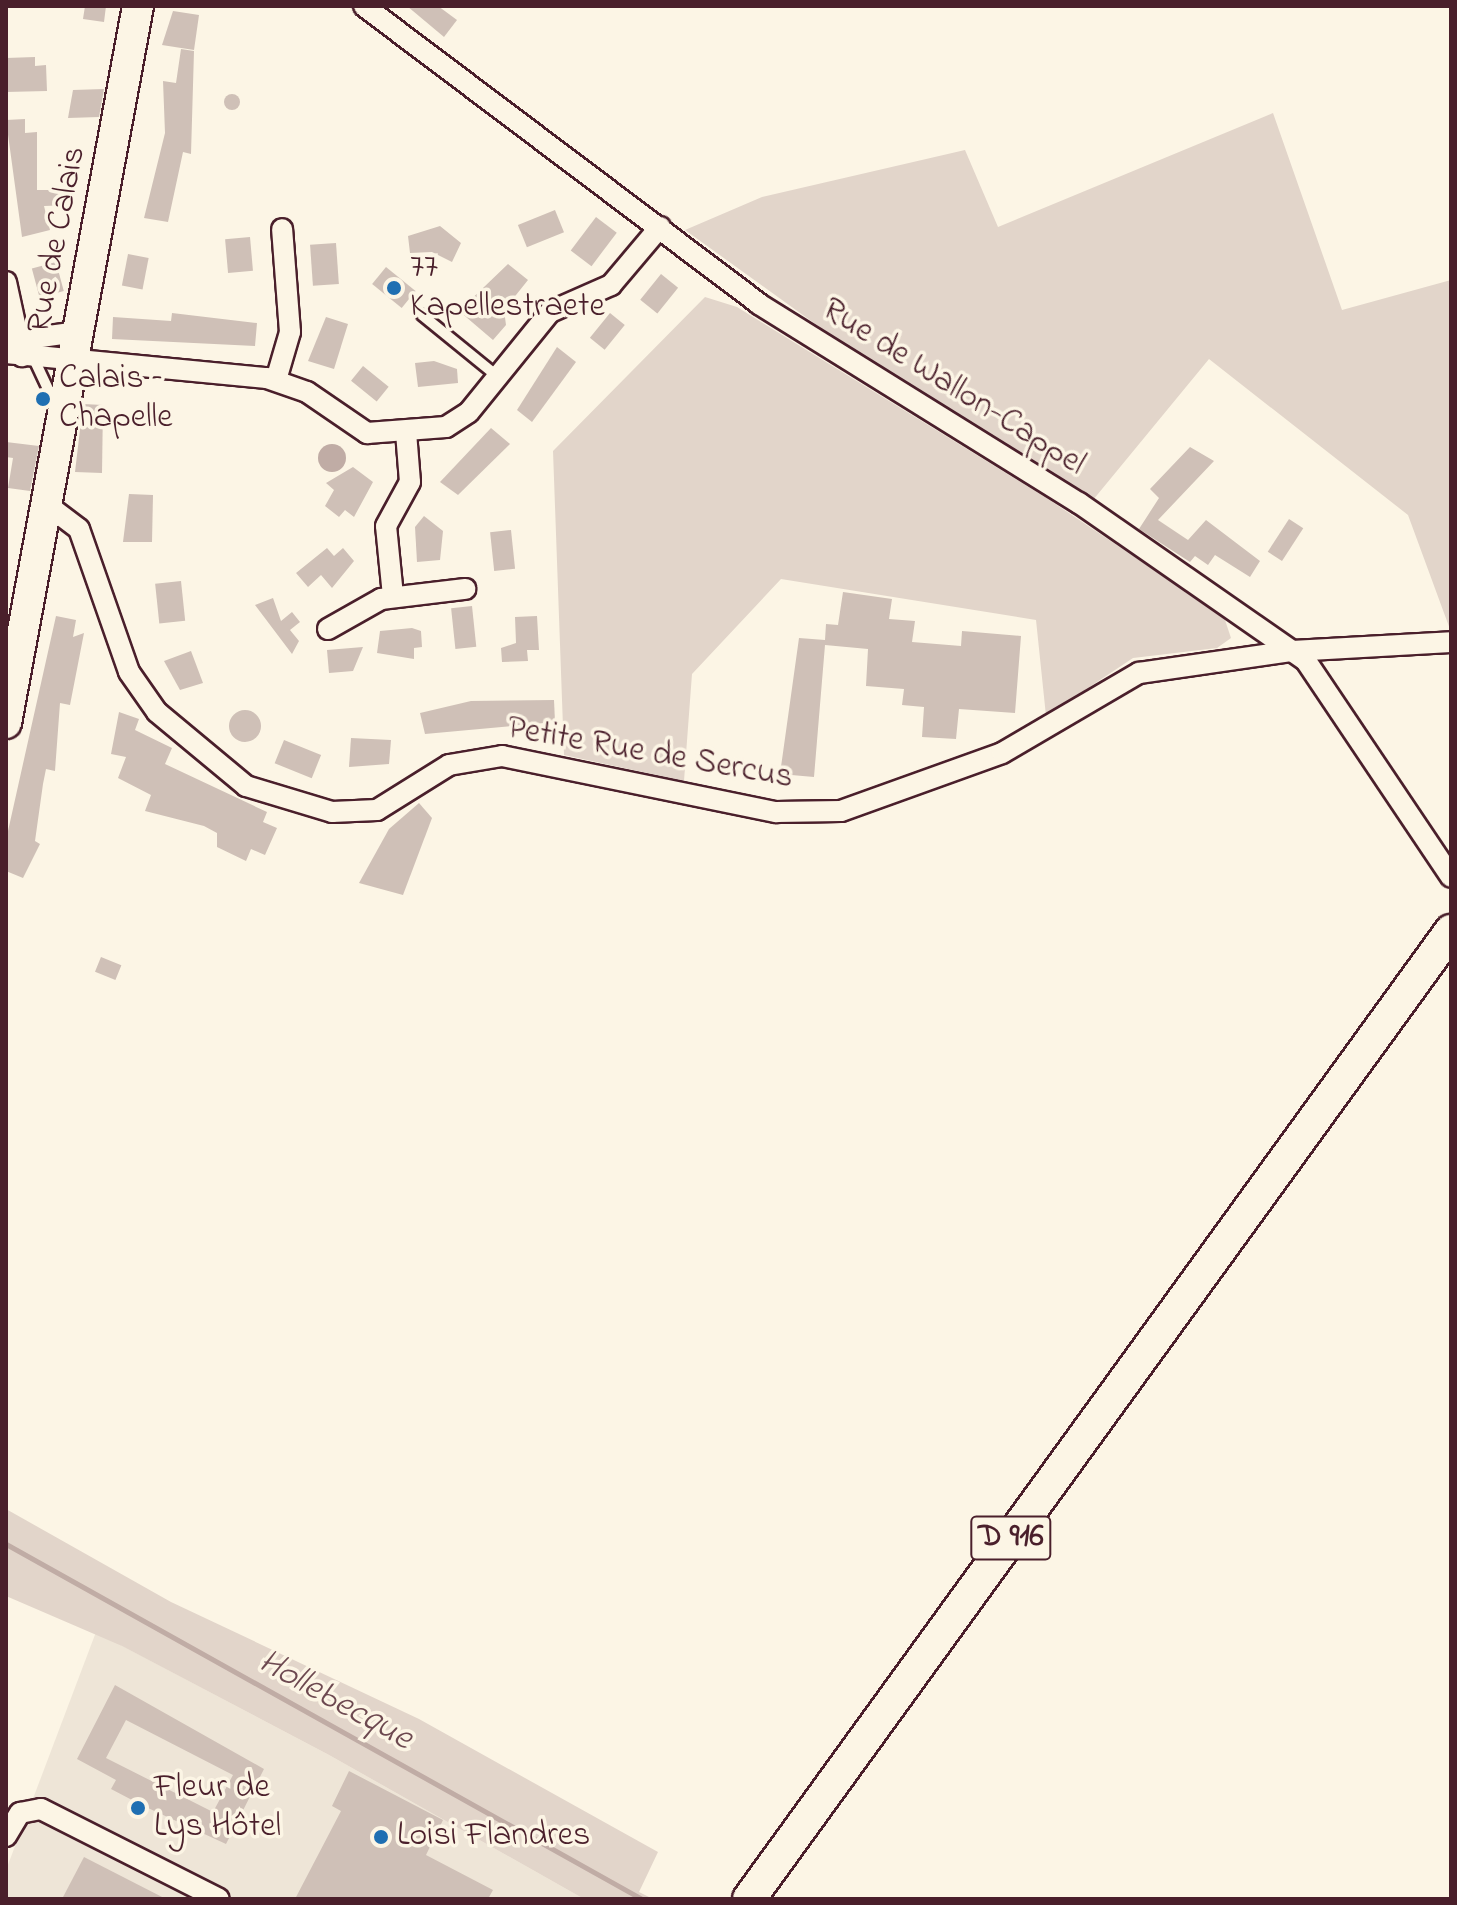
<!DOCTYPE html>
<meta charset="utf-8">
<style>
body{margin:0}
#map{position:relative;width:1457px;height:1905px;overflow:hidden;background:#fcf5e5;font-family:"Indie Flower",sans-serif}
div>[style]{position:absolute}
.built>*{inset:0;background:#eee5d7}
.green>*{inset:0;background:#e2d5ca}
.water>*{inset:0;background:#c0aca5}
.round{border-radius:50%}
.stream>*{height:5px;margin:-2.5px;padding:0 2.5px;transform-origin:2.5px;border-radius:2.5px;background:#c0aca5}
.building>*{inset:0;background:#cfc0b7;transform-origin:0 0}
.roads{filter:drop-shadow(2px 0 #4a1f2b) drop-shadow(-2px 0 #4a1f2b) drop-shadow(0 2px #4a1f2b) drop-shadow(0 -2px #4a1f2b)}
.lane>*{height:10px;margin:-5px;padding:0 5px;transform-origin:5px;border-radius:5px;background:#fcf5e5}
.street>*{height:20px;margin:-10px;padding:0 10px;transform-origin:10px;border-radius:10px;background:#fcf5e5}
.secondary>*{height:30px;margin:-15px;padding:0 15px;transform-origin:15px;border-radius:15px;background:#fcf5e5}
.primary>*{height:32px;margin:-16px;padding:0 16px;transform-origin:16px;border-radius:16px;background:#fcf5e5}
.dots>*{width:22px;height:22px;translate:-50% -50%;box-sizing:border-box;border:4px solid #fcf5e5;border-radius:50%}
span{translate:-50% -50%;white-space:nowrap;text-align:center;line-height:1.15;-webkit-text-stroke:7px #fcf5e5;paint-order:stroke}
.shield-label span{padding:2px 6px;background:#fcf5e5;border:2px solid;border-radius:6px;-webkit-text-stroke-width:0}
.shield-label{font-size:32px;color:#4a1f2b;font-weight:700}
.street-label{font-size:34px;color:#4a1f2b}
.poi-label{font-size:34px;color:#4a1f2b}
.left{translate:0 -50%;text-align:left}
.water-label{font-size:36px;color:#6d4950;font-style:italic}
.frame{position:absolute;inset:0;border:8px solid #4a1f2b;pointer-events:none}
</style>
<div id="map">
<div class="built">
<i style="clip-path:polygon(96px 1632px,329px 1755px,584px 1899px,6px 1899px,6px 1870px)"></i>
</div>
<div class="green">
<i style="clip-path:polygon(1273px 113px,1342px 310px,1451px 280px,1451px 632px,1408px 515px,1209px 359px,1093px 500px,843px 344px,685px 230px,762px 197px,965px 150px,998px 227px)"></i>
<i style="clip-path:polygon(705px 297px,737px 307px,1048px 499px,1224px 617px,1231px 638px,1217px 648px,1133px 658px,1046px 716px,1036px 620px,781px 579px,692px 674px,684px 781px,564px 755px,553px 451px)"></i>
<i style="clip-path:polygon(6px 1509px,171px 1602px,419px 1719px,658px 1852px,639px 1892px,653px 1899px,584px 1899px,329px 1755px,122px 1646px,6px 1596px)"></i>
</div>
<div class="water">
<i class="round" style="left:318px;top:444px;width:28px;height:28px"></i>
</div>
<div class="stream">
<i style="left:6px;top:1544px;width:728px;rotate:29.17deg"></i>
</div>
<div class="building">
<i style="clip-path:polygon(85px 6px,106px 6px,104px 22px,83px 19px)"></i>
<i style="clip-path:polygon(407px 6px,438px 6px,457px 20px,444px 37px)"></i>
<i style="clip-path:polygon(173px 11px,199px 15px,194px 50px,162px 45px)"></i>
<i style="clip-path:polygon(181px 49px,194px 51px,191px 154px,183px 152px,168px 222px,144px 218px,165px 133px,163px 81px,176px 83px)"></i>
<i style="clip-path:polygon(35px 57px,35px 66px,46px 65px,47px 91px,6px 92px,6px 58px)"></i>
<i style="clip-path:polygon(104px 89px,99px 117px,68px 118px,73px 90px)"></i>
<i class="round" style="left:224px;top:94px;width:16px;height:16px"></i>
<i style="clip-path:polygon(25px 119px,25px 133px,37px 132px,37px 190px,74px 190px,72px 205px,44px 206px,50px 230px,22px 237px,6px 120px)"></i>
<i style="left:555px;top:210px;width:24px;height:40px;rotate:68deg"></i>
<i style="left:596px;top:217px;width:26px;height:42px;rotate:37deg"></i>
<i style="clip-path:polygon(440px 226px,461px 243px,452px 262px,432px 252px,410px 253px,408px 236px)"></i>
<i style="left:250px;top:237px;width:34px;height:25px;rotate:85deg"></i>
<i style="left:336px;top:243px;width:41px;height:26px;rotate:86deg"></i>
<i style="left:128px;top:254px;width:21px;height:32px;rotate:11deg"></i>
<i style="left:56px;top:262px;width:30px;height:25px;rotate:75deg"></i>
<i style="clip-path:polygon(508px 264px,528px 280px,504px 310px,506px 325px,493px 340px,459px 311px)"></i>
<i style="left:386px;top:267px;width:38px;height:22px;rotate:39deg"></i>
<i style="left:661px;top:274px;width:22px;height:33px;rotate:39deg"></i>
<i style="clip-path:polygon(172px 313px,257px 323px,255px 346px,112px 339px,113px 317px,171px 321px)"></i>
<i style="left:610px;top:313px;width:19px;height:32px;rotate:39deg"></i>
<i style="clip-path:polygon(326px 317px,348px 324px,334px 369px,308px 361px)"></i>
<i style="clip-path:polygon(557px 347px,576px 362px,532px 422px,517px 410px)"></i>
<i style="clip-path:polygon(434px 361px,457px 369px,458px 383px,418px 387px,415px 363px)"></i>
<i style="left:363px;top:366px;width:33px;height:19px;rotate:39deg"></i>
<i style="clip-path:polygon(83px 404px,103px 405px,102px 473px,75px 472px)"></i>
<i style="clip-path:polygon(491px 428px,510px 444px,458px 495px,440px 482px)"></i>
<i style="clip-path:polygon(6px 442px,39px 446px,30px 491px,8px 488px,13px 458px,6px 457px)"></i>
<i style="clip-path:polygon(1190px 447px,1214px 461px,1158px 520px,1188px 540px,1206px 520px,1260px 561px,1250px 577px,1215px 555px,1208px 565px,1195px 556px,1190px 562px,1139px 529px,1159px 498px,1150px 489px)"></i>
<i style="clip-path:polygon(353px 467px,373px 482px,354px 517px,345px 510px,339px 517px,325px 506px,334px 490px,326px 483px)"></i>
<i style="clip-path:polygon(129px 494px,153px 495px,152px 542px,123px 542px)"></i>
<i style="clip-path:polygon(424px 516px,443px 531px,440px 560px,417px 562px,415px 527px)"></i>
<i style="left:1289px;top:519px;width:17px;height:39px;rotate:33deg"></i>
<i style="left:511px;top:530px;width:39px;height:21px;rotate:84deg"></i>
<i style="clip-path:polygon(327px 548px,334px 556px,343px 548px,354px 561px,332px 588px,321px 575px,308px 587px,296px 573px)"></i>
<i style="left:181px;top:581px;width:40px;height:26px;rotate:84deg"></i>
<i style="clip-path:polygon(843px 592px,892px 599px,889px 619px,915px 621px,912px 642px,961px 646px,962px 631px,1021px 636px,1015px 713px,959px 709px,956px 739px,922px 737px,924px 707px,902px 705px,904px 689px,866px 686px,868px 649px,825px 645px,814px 777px,780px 774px,799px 638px,825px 640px,826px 624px,838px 625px)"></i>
<i style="clip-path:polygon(273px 598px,281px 621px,292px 612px,300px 622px,290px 630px,299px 641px,292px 654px,255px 605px)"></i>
<i style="left:472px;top:606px;width:41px;height:21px;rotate:84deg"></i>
<i style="clip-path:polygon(56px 616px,76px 620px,73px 637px,84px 633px,70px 705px,60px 703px,55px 771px,46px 769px,43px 784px,35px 841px,40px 844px,23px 878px,6px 871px,6px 840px)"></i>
<i style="clip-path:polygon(537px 616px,539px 650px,527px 650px,528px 661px,502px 662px,501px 648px,516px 643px,515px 617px)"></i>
<i style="clip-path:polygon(412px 628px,421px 631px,422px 647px,414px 648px,414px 659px,377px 653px,380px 631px)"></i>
<i style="clip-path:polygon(363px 647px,353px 671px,329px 673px,327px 650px)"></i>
<i style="clip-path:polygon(191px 651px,203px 683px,180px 690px,164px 661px)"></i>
<i style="clip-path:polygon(554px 700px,555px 722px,425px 734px,420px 713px,471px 701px)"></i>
<i class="round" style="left:229px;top:710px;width:32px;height:32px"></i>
<i style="clip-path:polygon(119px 712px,139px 719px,135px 730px,172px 748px,165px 764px,267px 812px,263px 822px,277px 828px,265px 855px,251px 849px,246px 861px,217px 847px,217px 833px,204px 826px,145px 811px,151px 795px,118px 778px,126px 757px,111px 754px)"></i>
<i style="clip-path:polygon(351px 738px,391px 740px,389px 764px,349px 767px)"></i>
<i style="left:284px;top:740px;width:40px;height:25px;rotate:22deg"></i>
<i style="clip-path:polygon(419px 803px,432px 818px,403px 895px,359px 883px,389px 829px)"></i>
<i style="left:101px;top:957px;width:22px;height:16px;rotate:22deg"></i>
<i style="clip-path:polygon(evenodd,115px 1685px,264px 1769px,226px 1844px,148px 1808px,143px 1818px,127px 1810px,132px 1800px,111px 1789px,116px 1780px,77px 1759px,115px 1685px,126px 1720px,233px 1775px,213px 1812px,106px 1758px,126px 1720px)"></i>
<i style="clip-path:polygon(349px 1771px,443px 1820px,426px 1855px,493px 1890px,488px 1899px,295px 1899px,341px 1811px,332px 1806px)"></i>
<i style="clip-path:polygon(84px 1857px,166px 1899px,62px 1899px)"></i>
</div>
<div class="roads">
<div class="lane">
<i style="left:422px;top:315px;width:97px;rotate:39.1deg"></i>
<i style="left:33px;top:357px;width:54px;rotate:64.9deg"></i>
</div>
<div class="street">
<i style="left:364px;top:6px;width:495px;rotate:37deg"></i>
<i style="left:759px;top:304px;width:377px;rotate:31.9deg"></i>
<i style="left:1079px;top:503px;width:277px;rotate:34.8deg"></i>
<i style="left:1306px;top:661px;width:260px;rotate:56.1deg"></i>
<i style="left:6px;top:282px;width:76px;rotate:77.8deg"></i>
<i style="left:12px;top:341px;width:67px;rotate:-7.8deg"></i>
<i style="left:6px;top:353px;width:262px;rotate:5.5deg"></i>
<i style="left:267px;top:378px;width:42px;rotate:19.3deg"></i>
<i style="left:307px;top:392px;width:73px;rotate:34.3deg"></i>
<i style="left:367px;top:433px;width:79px;rotate:-4.3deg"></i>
<i style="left:446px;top:427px;width:27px;rotate:-33deg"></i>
<i style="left:469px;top:412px;width:129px;rotate:-51deg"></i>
<i style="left:550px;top:312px;width:67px;rotate:-23.9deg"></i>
<i style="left:611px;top:285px;width:76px;rotate:-49.8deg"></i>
<i style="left:276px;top:380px;width:50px;rotate:-73.7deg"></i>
<i style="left:290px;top:332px;width:103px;rotate:-94.4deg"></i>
<i style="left:46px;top:504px;width:41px;rotate:37.1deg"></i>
<i style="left:79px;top:529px;width:151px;rotate:70.7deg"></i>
<i style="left:129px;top:672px;width:49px;rotate:55deg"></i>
<i style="left:157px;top:712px;width:116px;rotate:39.7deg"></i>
<i style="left:246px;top:786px;width:90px;rotate:16.8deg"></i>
<i style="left:332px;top:812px;width:45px;rotate:-2.5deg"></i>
<i style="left:377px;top:810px;width:85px;rotate:-32deg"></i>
<i style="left:449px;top:765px;width:54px;rotate:-9.6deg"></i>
<i style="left:502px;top:756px;width:280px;rotate:11.6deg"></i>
<i style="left:776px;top:812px;width:65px;rotate:-0.9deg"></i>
<i style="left:841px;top:811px;width:171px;rotate:-19.8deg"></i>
<i style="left:1002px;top:753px;width:159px;rotate:-30.3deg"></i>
<i style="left:1139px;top:673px;width:155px;rotate:-8.2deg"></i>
<i style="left:1292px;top:651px;width:159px;rotate:-3.2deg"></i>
<i style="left:393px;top:596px;width:70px;rotate:-95.7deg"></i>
<i style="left:386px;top:526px;width:50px;rotate:-61.4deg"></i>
<i style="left:410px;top:482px;width:50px;rotate:-94.6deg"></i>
<i style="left:328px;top:629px;width:61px;rotate:-29.5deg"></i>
<i style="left:381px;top:599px;width:85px;rotate:-6.8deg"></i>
<i style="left:6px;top:1836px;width:27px;rotate:-59deg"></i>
<i style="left:20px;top:1813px;width:21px;rotate:-11deg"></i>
<i style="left:41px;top:1809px;width:199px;rotate:26.8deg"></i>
</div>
<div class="secondary">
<i style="left:6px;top:723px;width:729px;rotate:-79.57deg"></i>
</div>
<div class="primary">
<i style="left:749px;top:1899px;width:1196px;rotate:-54.05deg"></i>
</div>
</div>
<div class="dots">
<i style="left:394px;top:288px;background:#1f6fb2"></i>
<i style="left:43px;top:399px;background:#1f6fb2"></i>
<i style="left:138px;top:1808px;background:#1f6fb2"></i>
<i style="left:381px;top:1837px;background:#1f6fb2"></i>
</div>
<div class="shield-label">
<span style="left:1011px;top:1538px">D 916</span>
</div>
<div class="street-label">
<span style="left:58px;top:240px;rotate:-79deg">Rue de Calais</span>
<span style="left:953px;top:388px;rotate:32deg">Rue de Wallon-Cappel</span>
<span style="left:650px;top:754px;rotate:10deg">Petite Rue de Sercus</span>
</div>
<div class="poi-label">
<span class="left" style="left:410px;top:288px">77<br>Kapellestraete</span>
<span class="left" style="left:59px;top:399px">Calais –<br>Chapelle</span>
<span class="left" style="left:154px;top:1808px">Fleur de<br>Lys Hôtel</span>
<span class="left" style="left:397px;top:1837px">Loisi Flandres</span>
</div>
<div class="water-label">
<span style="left:335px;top:1701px;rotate:29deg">Hollebecque</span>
</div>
<div class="frame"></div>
</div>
